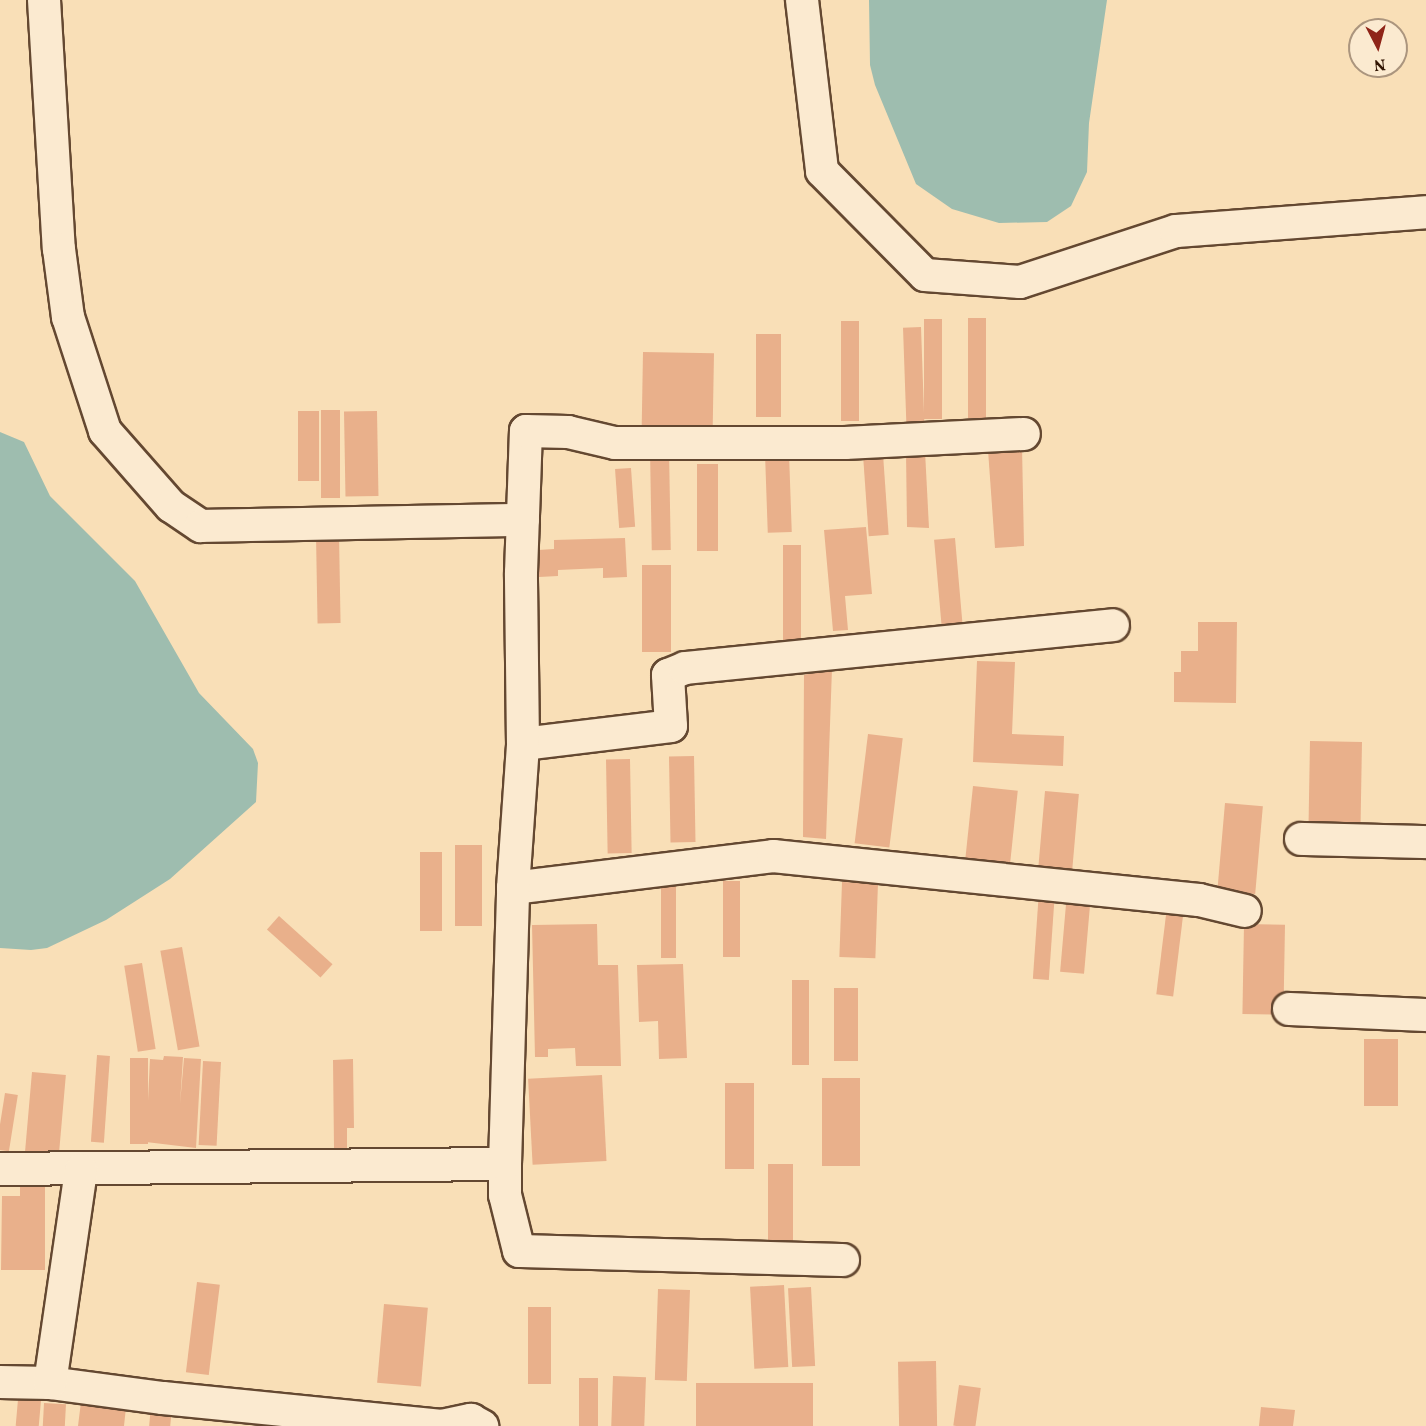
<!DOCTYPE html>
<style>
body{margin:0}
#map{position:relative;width:1426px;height:1426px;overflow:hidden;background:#f9dfb7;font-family:Vollkorn,serif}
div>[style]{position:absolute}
.water>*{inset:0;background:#9ebdaf}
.building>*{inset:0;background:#e9b08b;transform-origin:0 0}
.roads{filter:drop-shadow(2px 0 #644831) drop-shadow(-2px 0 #644831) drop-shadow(0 2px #644831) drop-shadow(0 -2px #644831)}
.minor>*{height:32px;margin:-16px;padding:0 16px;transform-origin:16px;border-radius:16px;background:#fbead0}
span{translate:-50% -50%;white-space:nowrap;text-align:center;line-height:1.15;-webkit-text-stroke:4.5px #fbead0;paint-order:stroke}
.north{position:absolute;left:1348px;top:18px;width:60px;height:60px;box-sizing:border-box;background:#fbead0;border:2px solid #ab957e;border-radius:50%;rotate:174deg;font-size:16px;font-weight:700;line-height:24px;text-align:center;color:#331604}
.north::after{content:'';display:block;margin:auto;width:21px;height:27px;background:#8f2418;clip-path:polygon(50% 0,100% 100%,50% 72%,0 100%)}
</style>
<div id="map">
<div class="water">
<i style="clip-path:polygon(869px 0,1107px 0,1089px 123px,1087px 172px,1071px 206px,1047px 222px,999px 223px,952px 209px,916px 184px,875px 85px,870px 65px)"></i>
<i style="clip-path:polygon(0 432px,24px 442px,50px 496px,135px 581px,199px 693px,253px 749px,258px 763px,256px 802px,170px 879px,106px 920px,47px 948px,31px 950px,0 948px)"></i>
</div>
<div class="building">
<i style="left:968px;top:318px;width:18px;height:100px"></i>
<i style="left:924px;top:319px;width:18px;height:100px"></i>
<i style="left:841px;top:321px;width:18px;height:100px"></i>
<i style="left:921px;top:327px;width:100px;height:18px;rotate:88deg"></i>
<i style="left:756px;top:334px;width:25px;height:83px"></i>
<i style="left:643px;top:352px;width:71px;height:76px;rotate:1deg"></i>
<i style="left:340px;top:410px;width:88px;height:19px;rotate:90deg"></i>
<i style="left:298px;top:411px;width:21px;height:70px"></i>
<i style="left:377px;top:411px;width:85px;height:33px;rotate:89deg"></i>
<i style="clip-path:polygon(1022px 446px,1024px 546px,995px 548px,988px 450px)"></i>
<i style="left:669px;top:449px;width:101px;height:19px;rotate:89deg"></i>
<i style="clip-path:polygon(906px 451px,925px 451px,929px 528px,907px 527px)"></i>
<i style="left:789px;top:453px;width:79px;height:24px;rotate:88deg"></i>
<i style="left:883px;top:454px;width:81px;height:20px;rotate:86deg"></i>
<i style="left:697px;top:464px;width:21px;height:87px"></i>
<i style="left:631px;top:468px;width:59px;height:16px;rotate:86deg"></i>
<i style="clip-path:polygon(866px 527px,872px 594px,845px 596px,848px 630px,833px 631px,824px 530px)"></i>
<i style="left:339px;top:534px;width:89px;height:23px;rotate:89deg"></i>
<i style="clip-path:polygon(625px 538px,627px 577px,603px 578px,603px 568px,558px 570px,558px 576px,539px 577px,538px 550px,554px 549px,554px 540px)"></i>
<i style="left:955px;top:538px;width:94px;height:21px;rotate:85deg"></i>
<i style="left:783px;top:545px;width:18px;height:100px"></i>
<i style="left:642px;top:565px;width:29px;height:87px"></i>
<i style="clip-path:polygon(1198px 622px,1237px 622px,1236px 703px,1174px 702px,1174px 672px,1181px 672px,1181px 651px,1198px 651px)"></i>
<i style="clip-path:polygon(977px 661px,1015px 662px,1012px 734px,1064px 736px,1063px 766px,973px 762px)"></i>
<i style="clip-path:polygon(832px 668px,826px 839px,803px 837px,804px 675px)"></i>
<i style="left:868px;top:734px;width:35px;height:110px;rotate:7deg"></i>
<i style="left:1310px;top:741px;width:52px;height:85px;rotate:1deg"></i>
<i style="left:694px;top:756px;width:86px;height:25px;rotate:89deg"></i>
<i style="left:630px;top:759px;width:94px;height:24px;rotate:89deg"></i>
<i style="left:973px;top:786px;width:45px;height:82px;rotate:6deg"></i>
<i style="left:1045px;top:791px;width:34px;height:80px;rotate:5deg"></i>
<i style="left:1225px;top:803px;width:38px;height:88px;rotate:5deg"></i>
<i style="left:455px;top:845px;width:27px;height:81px"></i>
<i style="left:420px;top:852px;width:22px;height:79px"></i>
<i style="left:661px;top:881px;width:15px;height:77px"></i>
<i style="left:723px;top:881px;width:17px;height:76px"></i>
<i style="left:842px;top:882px;width:36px;height:75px;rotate:2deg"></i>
<i style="left:1039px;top:891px;width:16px;height:88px;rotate:4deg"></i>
<i style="left:1067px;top:893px;width:24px;height:79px;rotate:5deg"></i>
<i style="left:1167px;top:907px;width:17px;height:88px;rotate:7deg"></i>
<i style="left:279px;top:916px;width:72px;height:18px;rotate:42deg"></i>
<i style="clip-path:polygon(597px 924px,598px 965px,618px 965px,621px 1066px,576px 1066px,575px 1048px,548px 1049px,548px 1057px,535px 1057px,532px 925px)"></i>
<i style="left:1244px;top:924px;width:41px;height:90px;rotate:1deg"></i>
<i style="left:182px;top:947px;width:101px;height:22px;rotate:80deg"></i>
<i style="left:142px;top:963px;width:87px;height:18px;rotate:81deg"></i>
<i style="clip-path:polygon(683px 964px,687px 1058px,659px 1059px,658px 1021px,639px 1022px,637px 965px)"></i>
<i style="left:809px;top:980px;width:85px;height:17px;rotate:90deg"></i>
<i style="left:834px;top:988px;width:24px;height:73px"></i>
<i style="left:1364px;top:1039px;width:34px;height:67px"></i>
<i style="left:97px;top:1055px;width:13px;height:87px;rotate:4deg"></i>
<i style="clip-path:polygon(164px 1056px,183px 1057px,180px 1104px,184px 1058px,201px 1059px,196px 1148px,146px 1142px,150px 1059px,163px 1060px)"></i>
<i style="left:130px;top:1058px;width:18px;height:86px"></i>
<i style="clip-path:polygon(353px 1059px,354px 1128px,347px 1128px,347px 1148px,334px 1148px,333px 1060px)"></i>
<i style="left:203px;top:1061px;width:18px;height:84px;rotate:3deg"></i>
<i style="left:32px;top:1072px;width:34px;height:91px;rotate:5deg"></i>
<i style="left:602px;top:1075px;width:86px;height:74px;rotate:87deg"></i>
<i style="left:822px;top:1078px;width:38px;height:88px"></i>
<i style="left:725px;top:1083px;width:29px;height:86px"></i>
<i style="left:5px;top:1093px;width:13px;height:57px;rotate:9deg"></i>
<i style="left:768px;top:1164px;width:25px;height:85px"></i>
<i style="clip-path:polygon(20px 1186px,45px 1186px,45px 1270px,1px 1270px,2px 1196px,20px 1196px)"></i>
<i style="left:197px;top:1282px;width:23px;height:91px;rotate:7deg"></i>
<i style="left:784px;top:1285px;width:82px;height:34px;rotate:87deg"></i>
<i style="left:811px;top:1287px;width:79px;height:23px;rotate:87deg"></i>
<i style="left:658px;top:1289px;width:32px;height:91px;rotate:2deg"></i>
<i style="left:384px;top:1304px;width:44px;height:79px;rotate:5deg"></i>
<i style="left:528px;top:1307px;width:23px;height:77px"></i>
<i style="left:936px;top:1361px;width:65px;height:38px;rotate:89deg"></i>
<i style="left:613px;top:1376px;width:33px;height:50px;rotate:2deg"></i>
<i style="left:579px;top:1378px;width:19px;height:48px"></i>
<i style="left:813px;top:1383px;width:43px;height:117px;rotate:90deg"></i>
<i style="left:959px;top:1385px;width:22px;height:41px;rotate:8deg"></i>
<i style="left:19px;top:1388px;width:23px;height:38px;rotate:5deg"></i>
<i style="clip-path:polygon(81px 1402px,126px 1407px,124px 1426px,78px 1426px)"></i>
<i style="left:44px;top:1403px;width:22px;height:23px;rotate:3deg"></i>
<i style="left:151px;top:1405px;width:21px;height:21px;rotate:5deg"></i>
<i style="clip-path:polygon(1261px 1407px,1295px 1410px,1293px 1426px,1259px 1426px)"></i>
</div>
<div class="roads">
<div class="minor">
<i style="left:44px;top:0;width:249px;rotate:86.6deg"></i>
<i style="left:59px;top:249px;width:69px;rotate:82.5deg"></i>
<i style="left:68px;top:317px;width:120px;rotate:72deg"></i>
<i style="left:105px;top:431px;width:100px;rotate:48.7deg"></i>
<i style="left:171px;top:506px;width:36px;rotate:34deg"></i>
<i style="left:201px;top:526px;width:322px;rotate:-1.1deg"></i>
<i style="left:802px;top:0;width:172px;rotate:83.3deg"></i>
<i style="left:822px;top:171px;width:146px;rotate:45.3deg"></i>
<i style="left:925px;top:275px;width:95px;rotate:4.2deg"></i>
<i style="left:1020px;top:282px;width:164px;rotate:-18.1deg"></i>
<i style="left:1176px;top:231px;width:251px;rotate:-4.3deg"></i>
<i style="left:523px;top:744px;width:149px;rotate:-6.9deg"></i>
<i style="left:671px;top:726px;width:51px;rotate:-93.4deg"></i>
<i style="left:668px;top:675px;width:18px;rotate:-22deg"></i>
<i style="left:685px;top:668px;width:430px;rotate:-5.7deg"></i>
<i style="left:1301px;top:839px;width:125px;rotate:1.4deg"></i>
<i style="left:513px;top:888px;width:262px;rotate:-7deg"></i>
<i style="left:773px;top:856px;width:428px;rotate:5.9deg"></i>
<i style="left:1199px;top:900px;width:47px;rotate:13.4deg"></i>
<i style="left:1289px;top:1009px;width:137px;rotate:2.5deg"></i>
<i style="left:0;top:1169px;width:505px;rotate:-0.57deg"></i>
<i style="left:843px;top:1260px;width:324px;rotate:-178.4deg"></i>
<i style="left:519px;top:1251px;width:58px;rotate:-104deg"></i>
<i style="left:505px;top:1195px;width:31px;rotate:-90deg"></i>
<i style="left:505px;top:1164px;width:276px;rotate:-88.3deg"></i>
<i style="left:513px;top:888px;width:144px;rotate:-86deg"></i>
<i style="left:523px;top:744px;width:171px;rotate:-90.7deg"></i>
<i style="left:521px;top:573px;width:142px;rotate:-88deg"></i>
<i style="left:526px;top:431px;width:42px;rotate:1.4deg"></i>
<i style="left:568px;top:432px;width:48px;rotate:13.2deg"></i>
<i style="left:615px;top:443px;width:230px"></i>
<i style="left:845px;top:443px;width:179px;rotate:-2.9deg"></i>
<i style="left:0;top:1382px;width:50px;rotate:1.1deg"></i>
<i style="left:50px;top:1383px;width:114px;rotate:7.6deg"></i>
<i style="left:163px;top:1398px;width:280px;rotate:5.7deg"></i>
<i style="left:442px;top:1426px;width:30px;rotate:-12deg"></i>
<i style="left:471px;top:1420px;width:13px;rotate:29deg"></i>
<i style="left:50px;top:1383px;width:215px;rotate:-81.7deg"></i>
</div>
</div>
<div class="north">N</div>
</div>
